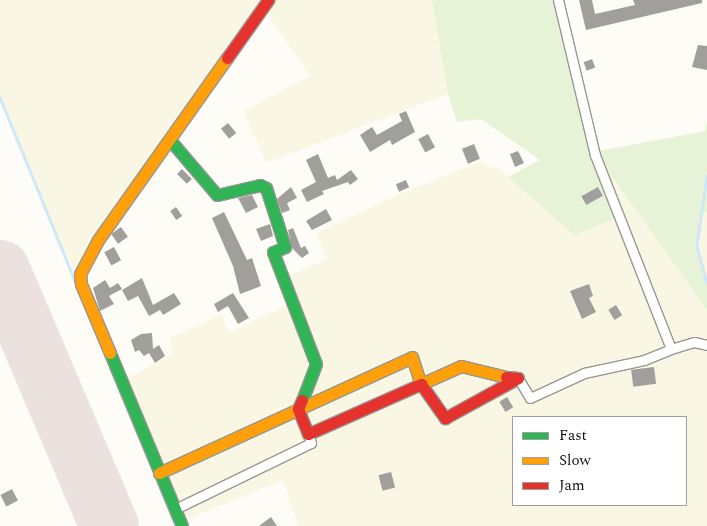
<!DOCTYPE html>
<style>
body{margin:0}
#map{position:relative;width:707px;height:526px;overflow:hidden;background:#fdfcf7;font-family:Spectral,serif}
div>[style]{position:absolute}
.farmland>*{inset:0;background:#f9f7e4}
.green>*{inset:0;background:#e7f3d7}
.stream>*{height:2.5px;margin:-1.25px;padding:0 1.25px;transform-origin:1.25px;border-radius:1.25px;background:#cde8f7}
.runway>*{height:59px;margin:-29.5px;padding:0 29.5px;transform-origin:29.5px;border-radius:29.5px;background:#ebe1df}
.building>*{inset:0;background:#a19f9c;transform-origin:0 0}
.roads{filter:drop-shadow(1px 0 #979795) drop-shadow(-1px 0 #979795) drop-shadow(0 1px #979795) drop-shadow(0 -1px #979795)}
.street>*{height:9px;margin:-4.5px;padding:0 4.5px;transform-origin:4.5px;border-radius:4.5px;background:#fffffe}
.fast>*{height:11px;margin:-5.5px;padding:0 5.5px;transform-origin:5.5px;border-radius:5.5px;background:#30b455}
.slow>*{height:11px;margin:-5.5px;padding:0 5.5px;transform-origin:5.5px;border-radius:5.5px;background:#ff9f0a}
.jam>*{height:11px;margin:-5.5px;padding:0 5.5px;transform-origin:5.5px;border-radius:5.5px;background:#e5322d}
span{translate:-50% -50%;white-space:nowrap;text-align:center;line-height:1.15;-webkit-text-stroke:5px #fff;paint-order:stroke}
.legend{position:absolute;left:512px;top:416px;width:175px;height:90px;box-sizing:border-box;background:#fff;border:1px solid #a0a0a0;margin:0;padding:6px 9px;list-style:none;font-size:15px;color:#111}
.legend li{display:flex;align-items:center;gap:10px;height:25px}
.legend b{width:25px;border:1px solid #a0a0a0}
</style>
<div id="map">
<div class="farmland">
<i style="clip-path:polygon(0 0,432px 0,448px 94px,266px 163px,243px 111px,310px 76px,263px 8px,98px 240px,81px 284px,56px 235px,0 97px)"></i>
<i style="clip-path:polygon(evenodd,594px 152px,707px 310px,707px 526px,298px 526px,283px 480px,180px 522px,121px 382px,174px 353px,169px 339px,221px 314px,229px 332px,292px 303px,283px 278px,327px 259px,316px 233px,395px 196px,480px 162px,501px 170px,574px 235px,594px 152px,513px 417px,686px 417px,686px 505px,513px 505px,513px 417px)"></i>
<i style="clip-path:polygon(707px 212px,707px 283px,697px 246px,701px 213px)"></i>
</div>
<div class="green">
<i style="clip-path:polygon(432px 0,558px 0,594px 152px,705px 131px,707px 121px,707px 212px,701px 214px,697px 246px,707px 283px,707px 310px,595px 153px,620px 216px,574px 235px,508px 177px,540px 160px,481px 119px,457px 122px,448px 94px)"></i>
</div>
<div class="stream">
<i style="left:0;top:97px;width:201px;rotate:67.8deg"></i>
<i style="left:707px;top:176px;width:71px;rotate:98.1deg"></i>
<i style="left:697px;top:246px;width:38px;rotate:75deg"></i>
<i style="left:111px;top:369px;width:170px;rotate:67.5deg"></i>
</div>
<div class="runway">
<i style="left:0;top:269px;width:279px;rotate:67deg"></i>
</div>
<div class="building">
<i style="clip-path:polygon(579px 0,592px 0,595px 14px,635px 5px,633px 0,702px 0,702px 3px,586px 30px)"></i>
<i style="clip-path:polygon(698px 45px,707px 46px,707px 70px,692px 67px)"></i>
<i style="left:592px;top:59px;width:9px;height:9px;rotate:69deg"></i>
<i style="clip-path:polygon(406px 111px,415px 132px,392px 145px,390px 140px,370px 152px,360px 135px,372px 127px,377px 135px,402px 121px,399px 114px)"></i>
<i style="left:228px;top:123px;width:13px;height:9px;rotate:51deg"></i>
<i style="left:428px;top:134px;width:15px;height:11px;rotate:62deg"></i>
<i style="left:474px;top:144px;width:16px;height:13px;rotate:68deg"></i>
<i style="clip-path:polygon(518px 151px,524px 163px,515px 167px,510px 154px)"></i>
<i style="clip-path:polygon(318px 154px,328px 178px,335px 175px,337px 180px,351px 170px,358px 179px,350px 185px,348px 182px,322px 191px,324px 194px,307px 202px,301px 190px,316px 182px,306px 160px)"></i>
<i style="left:182px;top:169px;width:14px;height:7px;rotate:45deg"></i>
<i style="left:406px;top:180px;width:8px;height:11px;rotate:67deg"></i>
<i style="clip-path:polygon(291px 187px,297px 198px,287px 203px,290px 210px,282px 213px,277px 199px)"></i>
<i style="left:598px;top:187px;width:10px;height:19px;rotate:61deg"></i>
<i style="clip-path:polygon(252px 195px,258px 207px,246px 213px,238px 198px)"></i>
<i style="left:176px;top:207px;width:11px;height:7px;rotate:56deg"></i>
<i style="clip-path:polygon(326px 209px,332px 220px,312px 230px,306px 221px)"></i>
<i style="clip-path:polygon(224px 212px,247px 260px,252px 258px,261px 286px,240px 294px,233px 266px,212px 218px)"></i>
<i style="clip-path:polygon(270px 224px,273px 236px,261px 241px,256px 229px)"></i>
<i style="left:121px;top:227px;width:12px;height:12px;rotate:55deg"></i>
<i style="clip-path:polygon(293px 228px,301px 248px,305px 246px,309px 253px,302px 258px,292px 248px,288px 230px)"></i>
<i style="left:114px;top:247px;width:15px;height:11px;rotate:62deg"></i>
<i style="clip-path:polygon(142px 278px,153px 305px,174px 293px,181px 304px,163px 315px,160px 310px,149px 316px,138px 296px,128px 301px,122px 290px)"></i>
<i style="clip-path:polygon(105px 280px,110px 288px,118px 283px,122px 289px,109px 296px,114px 304px,100px 311px,93px 288px)"></i>
<i style="clip-path:polygon(589px 284px,593px 296px,589px 298px,596px 312px,582px 319px,570px 291px)"></i>
<i style="clip-path:polygon(233px 293px,249px 318px,238px 324px,228px 306px,218px 312px,214px 304px)"></i>
<i style="left:616px;top:305px;width:12px;height:9px;rotate:59deg"></i>
<i style="clip-path:polygon(152px 333px,153px 349px,159px 345px,165px 356px,155px 363px,149px 353px,144px 356px,139px 350px,135px 352px,131px 340px,141px 334px)"></i>
<i style="left:654px;top:367px;width:17px;height:23px;rotate:83deg"></i>
<i style="left:507px;top:397px;width:12px;height:9px;rotate:59deg"></i>
<i style="left:391px;top:472px;width:16px;height:13px;rotate:75deg"></i>
<i style="left:12px;top:489px;width:13px;height:13px;rotate:63deg"></i>
<i style="clip-path:polygon(271px 517px,277px 526px,259px 526px)"></i>
</div>
<div class="roads">
<div class="street">
<i style="left:671px;top:349px;width:24px;rotate:-17deg"></i>
<i style="left:694px;top:342px;width:13px;rotate:13deg"></i>
<i style="left:518px;top:378px;width:23px;rotate:59deg"></i>
<i style="left:530px;top:398px;width:60px;rotate:-24.8deg"></i>
<i style="left:584px;top:373px;width:61px;rotate:-12.2deg"></i>
<i style="left:644px;top:360px;width:29px;rotate:-22deg"></i>
<i style="left:671px;top:349px;width:208px;rotate:-111.4deg"></i>
<i style="left:595px;top:155px;width:159px;rotate:-103.4deg"></i>
<i style="left:175px;top:509px;width:151px;rotate:-25.9deg"></i>
<i style="left:311px;top:443px;width:9px;rotate:-108deg"></i>
</div>
<div class="fast">
<i style="left:170px;top:140px;width:72px;rotate:49.5deg"></i>
<i style="left:217px;top:195px;width:44px;rotate:-13.1deg"></i>
<i style="left:260px;top:185px;width:7px;rotate:27deg"></i>
<i style="left:266px;top:188px;width:62px;rotate:72.1deg"></i>
<i style="left:285px;top:247px;width:13px;rotate:157deg"></i>
<i style="left:273px;top:252px;width:120px;rotate:69deg"></i>
<i style="left:316px;top:364px;width:39px;rotate:111deg"></i>
<i style="left:110px;top:353px;width:187px;rotate:67.4deg"></i>
</div>
<div class="slow">
<i style="left:110px;top:353px;width:75px;rotate:-112.8deg"></i>
<i style="left:81px;top:284px;width:10px;rotate:-96deg"></i>
<i style="left:80px;top:274px;width:38px;rotate:-62deg"></i>
<i style="left:98px;top:240px;width:223px;rotate:-54.7deg"></i>
<i style="left:159px;top:473px;width:278px;rotate:-24.6deg"></i>
<i style="left:412px;top:357px;width:28px;rotate:72deg"></i>
<i style="left:421px;top:384px;width:44px;rotate:-24.2deg"></i>
<i style="left:461px;top:366px;width:46px;rotate:13.7deg"></i>
</div>
<div class="jam">
<i style="left:227px;top:58px;width:71px;rotate:-54.7deg"></i>
<i style="left:302px;top:400px;width:10px;rotate:114deg"></i>
<i style="left:298px;top:409px;width:27px;rotate:68deg"></i>
<i style="left:308px;top:434px;width:124px;rotate:-23.9deg"></i>
<i style="left:421px;top:384px;width:42px;rotate:54.8deg"></i>
<i style="left:445px;top:418px;width:83px;rotate:-28.7deg"></i>
<i style="left:518px;top:378px;width:12px;rotate:-175deg"></i>
</div>
</div>
<ul class="legend">
<li><b style="height:6px;background:#30b455"></b>Fast</li>
<li><b style="height:6px;background:#ff9f0a"></b>Slow</li>
<li><b style="height:6px;background:#e5322d"></b>Jam</li>
</ul>
</div>
